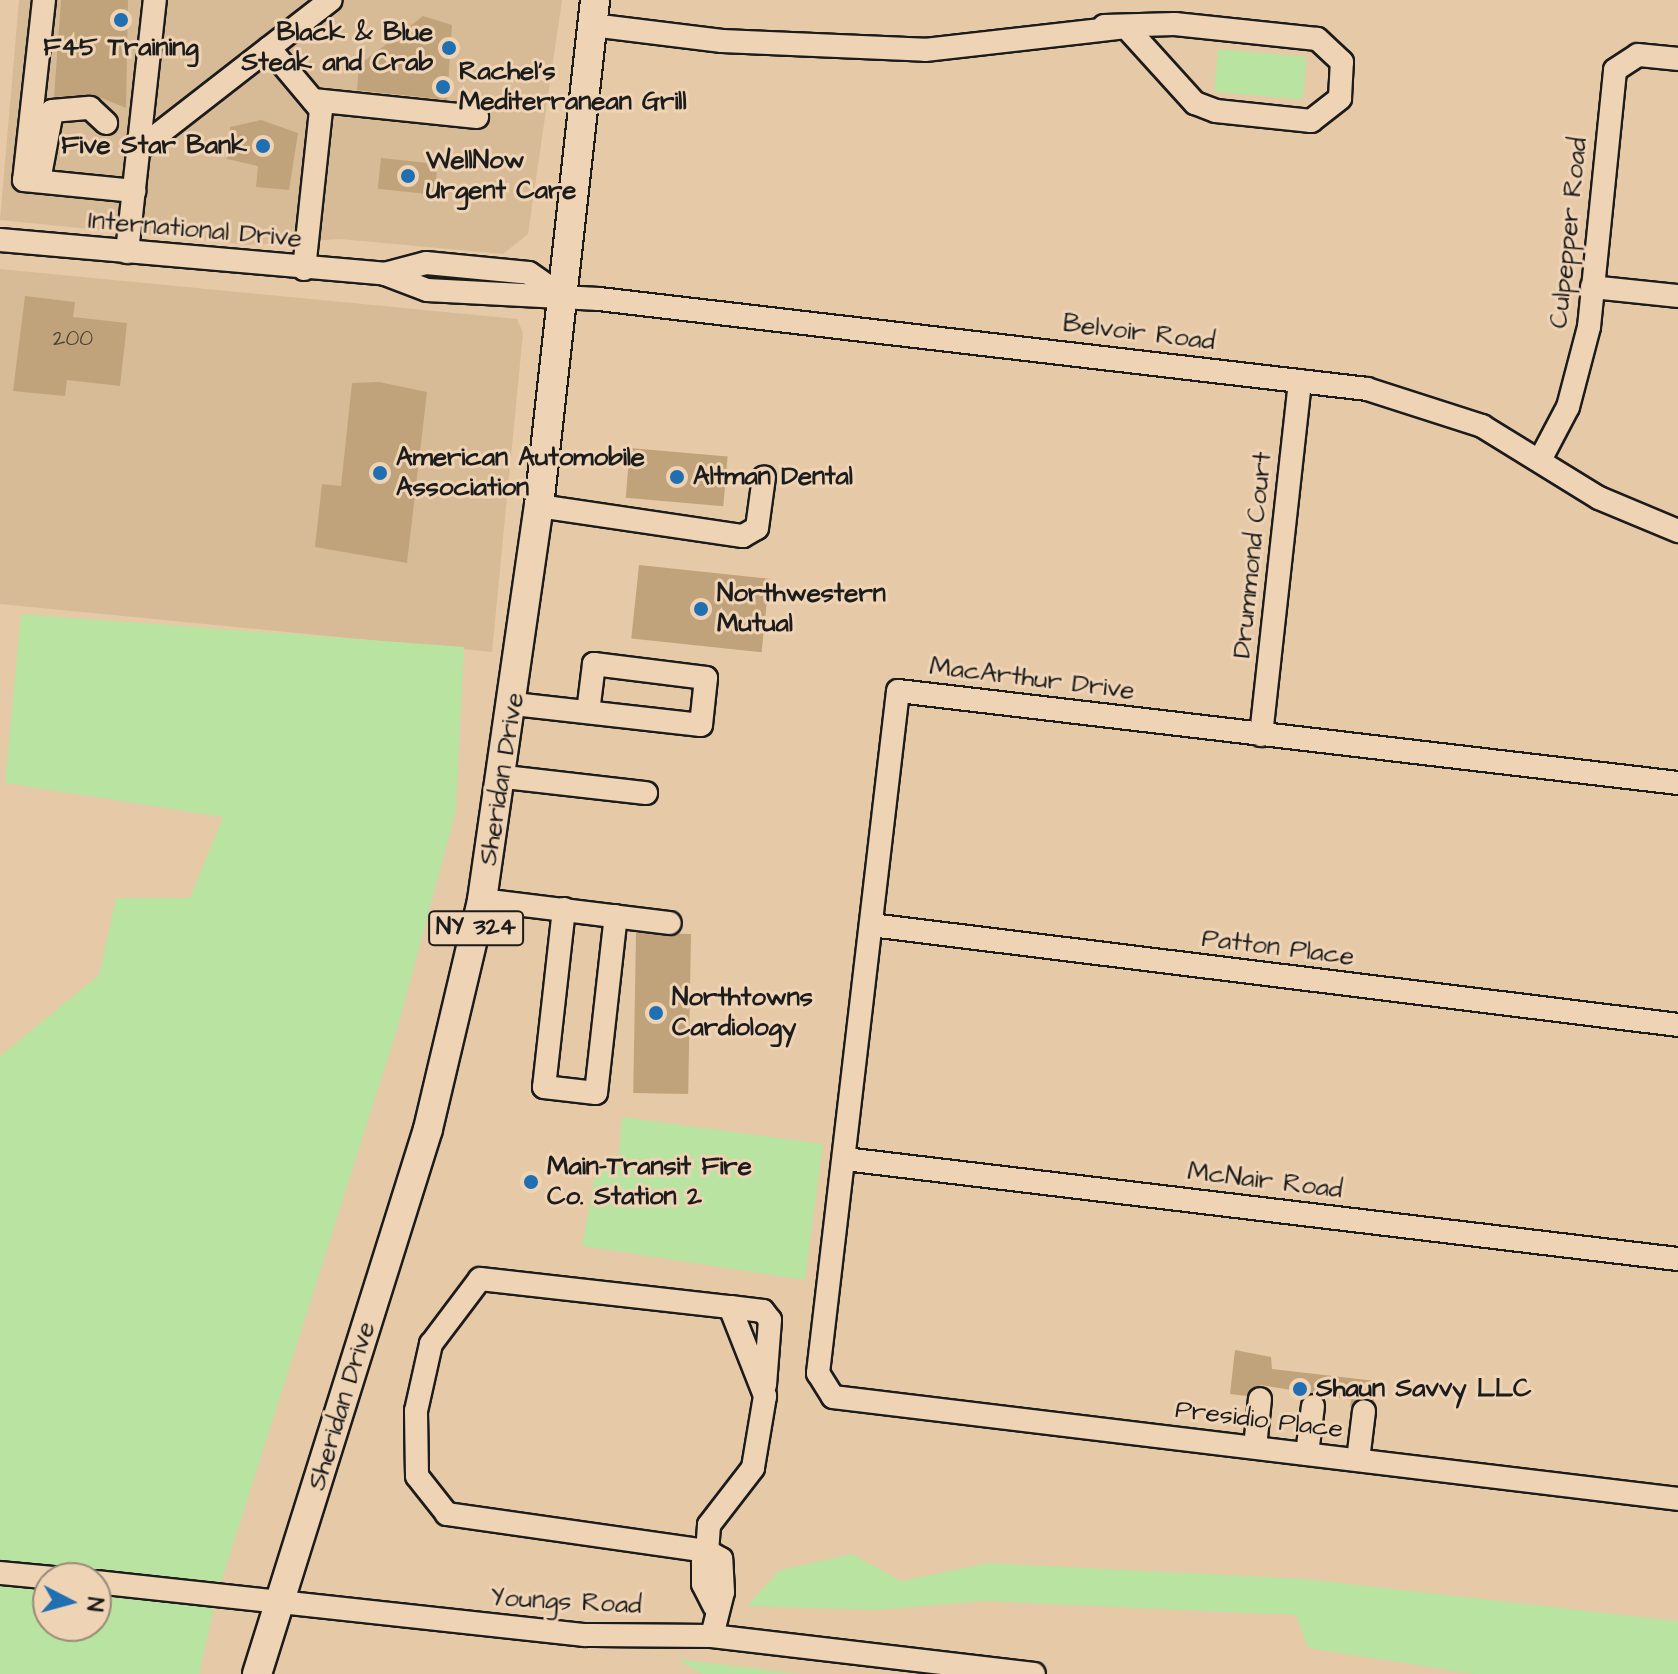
<!DOCTYPE html>
<style>
body{margin:0}
#map{position:relative;width:1678px;height:1674px;overflow:hidden;background:#e6c9a7;font-family:"Architects Daughter",sans-serif}
div>[style]{position:absolute}
.built>*{inset:0;background:#d7bb97}
.green>*{inset:0;background:#b8e3a1;transform-origin:0 0}
.building>*{inset:0;background:#c1a37b;transform-origin:0 0}
.roads{filter:drop-shadow(2px 0 #1c1c1c) drop-shadow(-2px 0 #1c1c1c) drop-shadow(0 2px #1c1c1c) drop-shadow(0 -2px #1c1c1c)}
.minor>*{height:22px;margin:-11px;padding:0 11px;transform-origin:11px;border-radius:11px;background:#eed3b5}
.major>*{height:28px;margin:-14px;padding:0 14px;transform-origin:14px;border-radius:14px;background:#eed3b5}
.dots>*{width:22px;height:22px;translate:-50% -50%;box-sizing:border-box;border:4px solid #eed3b5;border-radius:50%}
span{translate:-50% -50%;white-space:nowrap;text-align:center;line-height:1.15;-webkit-text-stroke:6px #eed3b5;paint-order:stroke}
.number-label{font-size:22px;color:#453e34}
.number-label span{-webkit-text-stroke-width:0}
.shield-label span{padding:2px 6px;background:#eed3b5;border:2px solid;border-radius:6px;-webkit-text-stroke-width:0}
.shield-label{font-size:24px;color:#1c1c1c;font-weight:700}
.poi-label{font-size:26px;color:#1c1c1c;font-weight:700}
.right{translate:-100% -50%;text-align:right}
.left{translate:0 -50%;text-align:left}
.street-label{font-size:26px;color:#1c1c1c}
.north{position:absolute;left:32px;top:1562px;width:80px;height:80px;box-sizing:border-box;background:#eed3b5;border:2px solid #9a8a78;border-radius:50%;rotate:96deg;font-size:22px;font-weight:700;line-height:32px;text-align:center;color:#1c1c1c}
.north::after{content:'';display:block;margin:auto;width:28px;height:36px;background:#1f6fb2;clip-path:polygon(50% 0,100% 100%,50% 72%,0 100%)}
</style>
<div id="map">
<div class="built">
<i style="clip-path:polygon(19px 0,562px 0,528px 234px,503px 254px,340px 239px,250px 245px,0 220px)"></i>
<i style="clip-path:polygon(0 269px,517px 319px,523px 333px,492px 652px,0 604px)"></i>
</div>
<div class="green">
<i style="left:1218px;top:49px;width:89px;height:43px;rotate:5deg"></i>
<i style="clip-path:polygon(evenodd,21px 614px,464px 647px,456px 810px,398px 1026px,217px 1595px,199px 1674px,0 1674px,0 1056px,99px 975px,116px 898px,190px 898px,223px 817px,5px 783px,21px 614px,48px 1578px,96px 1578px,96px 1626px,48px 1626px,48px 1578px)"></i>
<i style="clip-path:polygon(622px 1117px,823px 1144px,805px 1280px,582px 1246px,597px 1164px,618px 1164px)"></i>
<i style="clip-path:polygon(852px 1554px,901px 1581px,988px 1563px,1305px 1579px,1678px 1621px,1678px 1674px,1474px 1674px,1308px 1648px,1296px 1615px,984px 1601px,878px 1610px,747px 1606px,780px 1570px)"></i>
<i style="clip-path:polygon(677px 1659px,800px 1674px,702px 1674px)"></i>
</div>
<div class="building">
<i style="clip-path:polygon(61px 0,128px 0,126px 108px,94px 95px,54px 97px)"></i>
<i style="clip-path:polygon(423px 16px,452px 25px,447px 100px,357px 90px,359px 65px)"></i>
<i style="clip-path:polygon(261px 120px,298px 133px,289px 190px,256px 187px,258px 166px,227px 159px,230px 127px)"></i>
<i style="left:381px;top:158px;width:57px;height:31px;rotate:6deg"></i>
<i style="clip-path:polygon(25px 296px,75px 302px,73px 317px,127px 323px,120px 386px,67px 380px,65px 396px,13px 391px)"></i>
<i style="clip-path:polygon(379px 382px,427px 392px,407px 563px,315px 547px,322px 484px,341px 486px,352px 383px)"></i>
<i style="left:630px;top:448px;width:98px;height:50px;rotate:5deg"></i>
<i style="left:639px;top:565px;width:131px;height:74px;rotate:6deg"></i>
<i style="left:636px;top:933px;width:55px;height:160px;rotate:1deg"></i>
<i style="clip-path:polygon(1235px 1350px,1271px 1357px,1272px 1369px,1376px 1381px,1374px 1402px,1359px 1398px,1350px 1407px,1351px 1400px,1261px 1385px,1247px 1396px,1230px 1394px)"></i>
</div>
<div class="roads">
<div class="minor">
<i style="left:44px;top:0;width:181px;rotate:96.3deg"></i>
<i style="left:24px;top:180px;width:111px;rotate:5.7deg"></i>
<i style="left:592px;top:25px;width:131px;rotate:7deg"></i>
<i style="left:722px;top:41px;width:203px;rotate:2.5deg"></i>
<i style="left:925px;top:50px;width:202px;rotate:-6.5deg"></i>
<i style="left:1126px;top:27px;width:103px;rotate:47.8deg"></i>
<i style="left:1195px;top:103px;width:22px;rotate:21deg"></i>
<i style="left:1216px;top:111px;width:96px;rotate:6deg"></i>
<i style="left:1311px;top:121px;width:37px;rotate:-38deg"></i>
<i style="left:1340px;top:98px;width:36px;rotate:-87deg"></i>
<i style="left:1342px;top:62px;width:34px;rotate:-137deg"></i>
<i style="left:1317px;top:39px;width:143px;rotate:-174deg"></i>
<i style="left:1175px;top:24px;width:71px;rotate:178.4deg"></i>
<i style="left:269px;top:48px;width:81px;rotate:50deg"></i>
<i style="left:321px;top:110px;width:160px;rotate:96.1deg"></i>
<i style="left:313px;top:100px;width:165px;rotate:5.9deg"></i>
<i style="left:138px;top:150px;width:244px;rotate:-37.9deg"></i>
<i style="left:39px;top:181px;width:71px;rotate:-79.5deg"></i>
<i style="left:52px;top:111px;width:38px;rotate:-5deg"></i>
<i style="left:90px;top:108px;width:22px;rotate:43deg"></i>
<i style="left:0;top:240px;width:386px;rotate:5deg"></i>
<i style="left:385px;top:274px;width:45px;rotate:20.9deg"></i>
<i style="left:427px;top:290px;width:172px;rotate:3deg"></i>
<i style="left:599px;top:299px;width:773px;rotate:6.68deg"></i>
<i style="left:1367px;top:389px;width:121px;rotate:17.8deg"></i>
<i style="left:1482px;top:426px;width:137px;rotate:31.6deg"></i>
<i style="left:1599px;top:498px;width:86px;rotate:22.7deg"></i>
<i style="left:127px;top:252px;width:254px;rotate:-83.7deg"></i>
<i style="left:385px;top:274px;width:42px;rotate:-15deg"></i>
<i style="left:426px;top:263px;width:103px;rotate:5.5deg"></i>
<i style="left:529px;top:273px;width:39px;rotate:35deg"></i>
<i style="left:1592px;top:287px;width:86px;rotate:6deg"></i>
<i style="left:1540px;top:460px;width:60px;rotate:-62.2deg"></i>
<i style="left:1568px;top:407px;width:83px;rotate:-75.3deg"></i>
<i style="left:1589px;top:327px;width:258px;rotate:-84.2deg"></i>
<i style="left:1615px;top:70px;width:27px;rotate:-33deg"></i>
<i style="left:1638px;top:55px;width:40px;rotate:5.7deg"></i>
<i style="left:539px;top:506px;width:206px;rotate:8.4deg"></i>
<i style="left:743px;top:536px;width:16px;rotate:-30deg"></i>
<i style="left:757px;top:528px;width:51px;rotate:-82.2deg"></i>
<i style="left:514px;top:704px;width:188px;rotate:6.4deg"></i>
<i style="left:701px;top:725px;width:47px;rotate:-83.9deg"></i>
<i style="left:706px;top:678px;width:113px;rotate:-172.9deg"></i>
<i style="left:594px;top:664px;width:48px;rotate:97.1deg"></i>
<i style="left:1261px;top:735px;width:356px;rotate:-83.7deg"></i>
<i style="left:505px;top:777px;width:142px;rotate:6.5deg"></i>
<i style="left:1678px;top:783px;width:785px;rotate:-173.27deg"></i>
<i style="left:898px;top:691px;width:687px;rotate:96.69deg"></i>
<i style="left:818px;top:1373px;width:28px;rotate:58deg"></i>
<i style="left:833px;top:1397px;width:851px;rotate:6.88deg"></i>
<i style="left:482px;top:900px;width:189px;rotate:7deg"></i>
<i style="left:564px;top:909px;width:179px;rotate:96.4deg"></i>
<i style="left:544px;top:1087px;width:52px;rotate:6.6deg"></i>
<i style="left:596px;top:1093px;width:178px;rotate:-83.6deg"></i>
<i style="left:871px;top:925px;width:813px;rotate:7.06deg"></i>
<i style="left:845px;top:1159px;width:839px;rotate:6.85deg"></i>
<i style="left:730px;top:1307px;width:33px;rotate:7deg"></i>
<i style="left:763px;top:1311px;width:11px;rotate:52deg"></i>
<i style="left:770px;top:1320px;width:65px;rotate:94.4deg"></i>
<i style="left:1255px;top:1447px;width:48px;rotate:-84.1deg"></i>
<i style="left:1307px;top:1454px;width:48px;rotate:-82.9deg"></i>
<i style="left:1358px;top:1460px;width:49px;rotate:-83deg"></i>
<i style="left:0;top:1573px;width:53px;rotate:5.4deg"></i>
<i style="left:96px;top:1582px;width:492px;rotate:6.2deg"></i>
<i style="left:585px;top:1635px;width:127px;rotate:0.5deg"></i>
<i style="left:712px;top:1636px;width:324px;rotate:6.7deg"></i>
<i style="left:712px;top:1636px;width:45px;rotate:-76deg"></i>
<i style="left:723px;top:1592px;width:33px;rotate:-93deg"></i>
<i style="left:721px;top:1559px;width:16px;rotate:-150deg"></i>
<i style="left:707px;top:1551px;width:263px;rotate:-171.9deg"></i>
<i style="left:447px;top:1514px;width:48px;rotate:-128.3deg"></i>
<i style="left:417px;top:1476px;width:65px;rotate:-90.9deg"></i>
<i style="left:416px;top:1411px;width:69px;rotate:-77.4deg"></i>
<i style="left:431px;top:1344px;width:81px;rotate:-53deg"></i>
<i style="left:480px;top:1279px;width:252px;rotate:6.4deg"></i>
<i style="left:730px;top:1307px;width:96px;rotate:68.5deg"></i>
<i style="left:765px;top:1396px;width:73px;rotate:99.5deg"></i>
<i style="left:753px;top:1468px;width:72px;rotate:127.7deg"></i>
<i style="left:709px;top:1525px;width:26px;rotate:94deg"></i>
<i style="left:707px;top:1551px;width:12px;rotate:110deg"></i>
<i style="left:703px;top:1562px;width:22px;rotate:90deg"></i>
<i style="left:703px;top:1584px;width:25px;rotate:63deg"></i>
</div>
<div class="major">
<i style="left:257px;top:1674px;width:571px;rotate:-72.58deg"></i>
<i style="left:428px;top:1129px;width:235px;rotate:-76.7deg"></i>
<i style="left:482px;top:900px;width:398px;rotate:-81.8deg"></i>
<i style="left:539px;top:506px;width:509px;rotate:-83.68deg"></i>
</div>
</div>
<div class="dots">
<i style="left:121px;top:20px;background:#1f6fb2"></i>
<i style="left:449px;top:48px;background:#1f6fb2"></i>
<i style="left:443px;top:87px;background:#1f6fb2"></i>
<i style="left:263px;top:146px;background:#1f6fb2"></i>
<i style="left:408px;top:176px;background:#1f6fb2"></i>
<i style="left:380px;top:473px;background:#1f6fb2"></i>
<i style="left:677px;top:477px;background:#1f6fb2"></i>
<i style="left:701px;top:609px;background:#1f6fb2"></i>
<i style="left:656px;top:1013px;background:#1f6fb2"></i>
<i style="left:531px;top:1182px;background:#1f6fb2"></i>
<i style="left:1300px;top:1389px;background:#1f6fb2"></i>
</div>
<div class="number-label">
<span style="left:73px;top:339px">200</span>
</div>
<div class="shield-label">
<span style="left:476px;top:928px">NY 324</span>
</div>
<div class="poi-label">
<span class="right" style="left:433px;top:48px">Black &amp; Blue<br>Steak and Crab</span>
<span style="left:121px;top:48px">F45 Training</span>
<span class="left" style="left:459px;top:87px">Rachel's<br>Mediterranean Grill</span>
<span class="right" style="left:247px;top:146px">Five Star Bank</span>
<span class="left" style="left:426px;top:176px">WellNow<br>Urgent Care</span>
<span class="left" style="left:396px;top:473px">American Automobile<br>Association</span>
<span class="left" style="left:693px;top:477px">Altman Dental</span>
<span class="left" style="left:717px;top:609px">Northwestern<br>Mutual</span>
<span class="left" style="left:672px;top:1013px">Northtowns<br>Cardiology</span>
<span class="left" style="left:547px;top:1182px">Main-Transit Fire<br>Co. Station 2</span>
<span class="left" style="left:1316px;top:1389px">Shaun Savvy LLC</span>
</div>
<div class="street-label">
<span style="left:195px;top:230px;rotate:5deg">International Drive</span>
<span style="left:1569px;top:233px;rotate:-84deg">Culpepper Road</span>
<span style="left:1139px;top:333px;rotate:7deg">Belvoir Road</span>
<span style="left:1253px;top:555px;rotate:-84deg">Drummond Court</span>
<span style="left:1032px;top:679px;rotate:7deg">MacArthur Drive</span>
<span style="left:502px;top:779px;rotate:-81deg">Sheridan Drive</span>
<span style="left:1278px;top:948px;rotate:7deg">Patton Place</span>
<span style="left:1265px;top:1181px;rotate:7deg">McNair Road</span>
<span style="left:342px;top:1406px;rotate:-73deg">Sheridan Drive</span>
<span style="left:1259px;top:1420px;rotate:7deg">Presidio Place</span>
<span style="left:566px;top:1602px;rotate:3deg">Youngs Road</span>
</div>
<div class="north">N</div>
</div>
